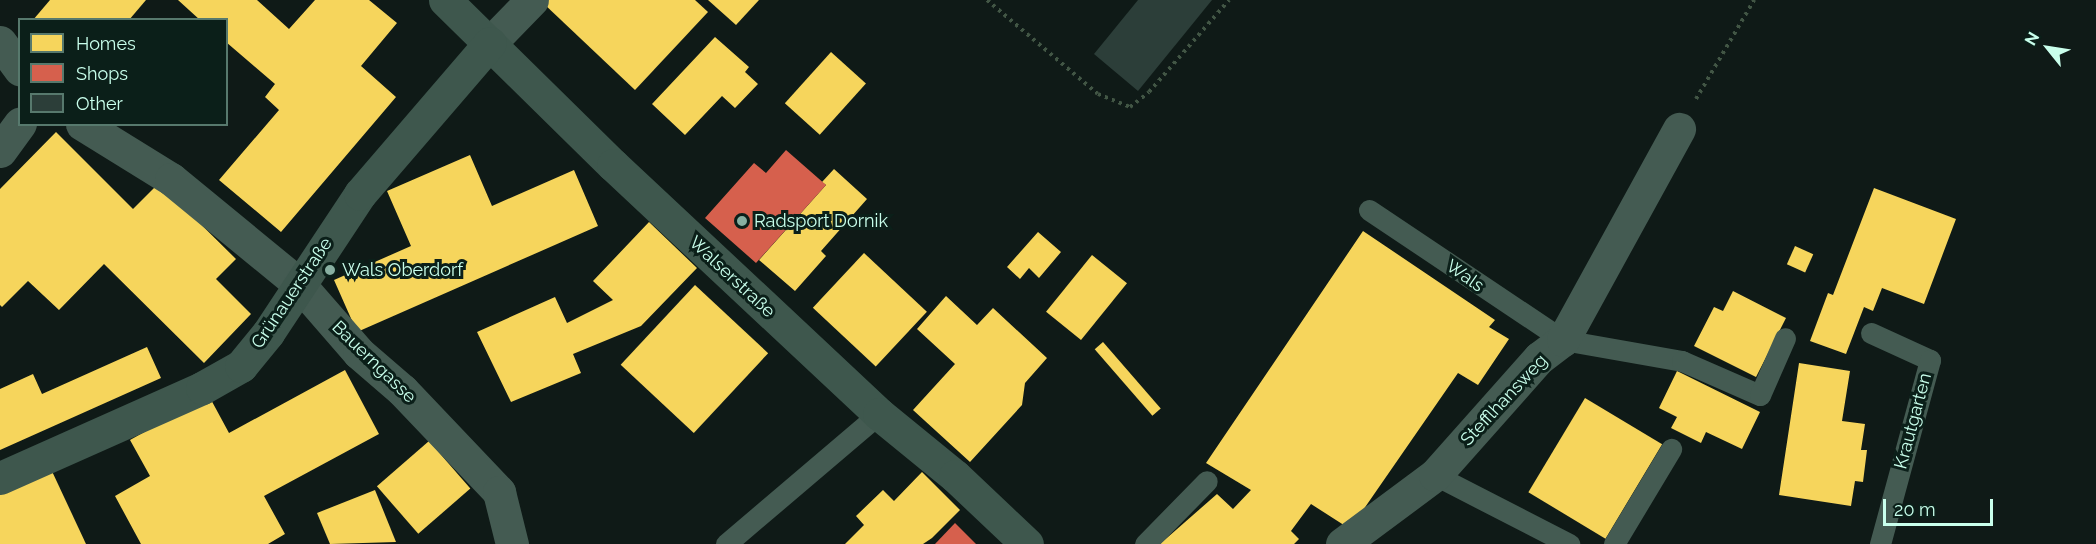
<!DOCTYPE html>
<meta charset="utf-8">
<style>
body{margin:0}
#map{position:relative;width:2096px;height:544px;overflow:hidden;background:#0f1a17;font-family:Raleway,sans-serif}
div>[style]{position:absolute}
.homes>*{inset:0;background:#f6d55c;transform-origin:0 0}
.shops>*{inset:0;background:#d6604d}
.building>*{inset:0;background:#2c3e39}
.path>*{height:4px;margin-top:-2px;transform-origin:0;background:repeating-linear-gradient(90deg,#425645 0 3px,transparent 0 7.5px)}
.lane>*{height:21px;margin:-10.5px;padding:0 10.5px;transform-origin:10.5px;border-radius:10.5px;background:#445b52}
.street>*{height:33px;margin:-16.5px;padding:0 16.5px;transform-origin:16.5px;border-radius:16.5px;background:#445b52}
.secondary>*{height:33px;margin:-16.5px;padding:0 16.5px;transform-origin:16.5px;border-radius:16.5px;background:#3e574d}
.dots>*{width:16px;height:16px;translate:-50% -50%;box-sizing:border-box;border:3px solid #0b1f19;border-radius:50%}
span{translate:-50% -50%;white-space:nowrap;text-align:center;line-height:1.15;-webkit-text-stroke:6px #0b1f19;paint-order:stroke}
.poi-label{font-size:18px;color:#c9ffec}
.left{translate:0 -50%;text-align:left}
.street-label{font-size:18px;color:#c9ffec}
.legend{position:absolute;left:18px;top:18px;width:210px;height:108px;box-sizing:border-box;background:#0b1f19;border:2px solid #57796d;margin:0;padding:8px 10px;list-style:none;font-size:18px;color:#c9ffec}
.legend li{display:flex;align-items:center;gap:12px;height:30px}
.legend b{width:30px;border:2px solid #57796d}
.north{position:absolute;left:2018px;top:18px;width:60px;height:60px;-webkit-text-stroke:4px #0b1f19;paint-order:stroke;rotate:300deg;font-size:16px;font-weight:700;line-height:24px;text-align:center;color:#c9ffec}
.north::after{content:'';display:block;margin:auto;width:21px;height:27px;background:#c9ffec;clip-path:polygon(50% 0,100% 100%,50% 72%,0 100%)}
.scale{position:absolute;left:1883px;top:499px;width:110px;height:27px;box-sizing:border-box;border:3px solid #c9ffec;border-top:0;padding-left:8px;font-size:18px;line-height:21px;white-space:nowrap;color:#c9ffec;-webkit-text-stroke:4px #0b1f19;paint-order:stroke}
</style>
<div id="map">
<div class="homes">
<i style="clip-path:polygon(50px 0,146px 0,129px 20px,33px 20px)"></i>
<i style="clip-path:polygon(178px 0,257px 0,289px 29px,315px 0,369px 0,397px 23px,361px 66px,396px 97px,281px 232px,219px 180px,279px 110px,265px 97px,275px 84px,226px 42px,226px 20px,200px 20px)"></i>
<i style="clip-path:polygon(545px 0,695px 0,708px 12px,635px 90px,543px 3px)"></i>
<i style="clip-path:polygon(708px 0,759px 0,736px 25px)"></i>
<i style="clip-path:polygon(715px 37px,749px 67px,745px 72px,758px 84px,735px 108px,722px 96px,685px 135px,652px 104px)"></i>
<i style="left:831px;top:52px;width:47px;height:69px;rotate:42deg"></i>
<i style="clip-path:polygon(56px 132px,133px 209px,159px 183px,236px 259px,216px 279px,251px 314px,204px 363px,104px 264px,59px 310px,28px 281px,2px 307px,0 305px,0 189px)"></i>
<i style="clip-path:polygon(470px 155px,492px 206px,574px 170px,598px 226px,357px 332px,334px 280px,411px 246px,387px 191px)"></i>
<i style="clip-path:polygon(834px 169px,867px 199px,821px 251px,826px 256px,795px 291px,759px 260px,826px 185px,822px 182px)"></i>
<i style="clip-path:polygon(1874px 188px,1956px 219px,1924px 304px,1882px 288px,1873px 311px,1864px 307px,1846px 354px,1810px 341px,1828px 293px,1833px 295px)"></i>
<i style="clip-path:polygon(649px 222px,697px 268px,641px 326px,573px 354px,581px 373px,511px 402px,477px 332px,555px 297px,567px 323px,613px 300px,593px 281px)"></i>
<i style="clip-path:polygon(1363px 231px,1495px 320px,1489px 327px,1509px 339px,1478px 385px,1458px 373px,1350px 529px,1311px 504px,1291px 531px,1299px 539px,1294px 544px,1160px 544px,1217px 494px,1233px 509px,1251px 490px,1206px 463px)"></i>
<i style="clip-path:polygon(1038px 232px,1061px 252px,1039px 278px,1029px 268px,1020px 279px,1007px 267px)"></i>
<i style="left:1795px;top:246px;width:20px;height:20px;rotate:24deg"></i>
<i style="left:864px;top:253px;width:86px;height:75px;rotate:43deg"></i>
<i style="left:1092px;top:255px;width:45px;height:73px;rotate:39deg"></i>
<i style="left:695px;top:285px;width:100px;height:109px;rotate:43deg"></i>
<i style="clip-path:polygon(1733px 291px,1786px 318px,1756px 377px,1694px 346px,1714px 307px,1723px 311px)"></i>
<i style="clip-path:polygon(946px 296px,977px 325px,993px 308px,1047px 358px,1025px 383px,1022px 405px,970px 462px,913px 410px,955px 364px,917px 329px)"></i>
<i style="left:1103px;top:342px;width:88px;height:11px;rotate:49deg"></i>
<i style="clip-path:polygon(147px 347px,161px 378px,0 450px,0 389px,33px 374px,42px 394px)"></i>
<i style="clip-path:polygon(1799px 363px,1850px 371px,1842px 421px,1865px 424px,1861px 450px,1867px 450px,1863px 482px,1855px 481px,1851px 506px,1779px 495px)"></i>
<i style="clip-path:polygon(345px 370px,379px 434px,264px 496px,285px 534px,268px 544px,141px 544px,115px 496px,150px 476px,130px 440px,209px 396px,229px 433px)"></i>
<i style="clip-path:polygon(1677px 371px,1760px 412px,1742px 449px,1706px 432px,1701px 443px,1671px 428px,1677px 417px,1659px 408px)"></i>
<i style="left:1585px;top:398px;width:90px;height:110px;rotate:31deg"></i>
<i style="left:429px;top:441px;width:63px;height:69px;rotate:49deg"></i>
<i style="clip-path:polygon(50px 467px,86px 544px,0 544px,0 491px)"></i>
<i style="clip-path:polygon(922px 472px,960px 510px,932px 538px,923px 544px,845px 544px,864px 525px,856px 516px,883px 490px,894px 501px)"></i>
<i style="clip-path:polygon(375px 490px,396px 542px,330px 544px,317px 513px)"></i>
</div>
<div class="shops">
<i style="clip-path:polygon(786px 150px,826px 185px,756px 263px,705px 218px,754px 163px,766px 173px)"></i>
<i style="clip-path:polygon(955px 523px,976px 544px,935px 544px)"></i>
</div>
<div class="building">
<i style="clip-path:polygon(1138px 0,1212px 0,1138px 91px,1094px 54px)"></i>
</div>
<div class="path">
<i style="left:987px;top:0;width:145px;rotate:40.3deg"></i>
<i style="left:1098px;top:94px;width:35px;rotate:22deg"></i>
<i style="left:1130px;top:107px;width:24px;rotate:-38deg"></i>
<i style="left:1149px;top:92px;width:122px;rotate:-49deg"></i>
<i style="left:1696px;top:99px;width:115px;rotate:-59.6deg"></i>
</div>
<div class="lane">
<i style="left:1369px;top:210px;width:234px;rotate:33.8deg"></i>
<i style="left:1563px;top:340px;width:121px;rotate:10deg"></i>
<i style="left:1682px;top:361px;width:85px;rotate:23.6deg"></i>
<i style="left:1760px;top:395px;width:62px;rotate:-66.3deg"></i>
<i style="left:1871px;top:333px;width:65px;rotate:24.6deg"></i>
<i style="left:1930px;top:360px;width:191px;rotate:105.2deg"></i>
<i style="left:1435px;top:475px;width:151px;rotate:27.2deg"></i>
<i style="left:726px;top:544px;width:201px;rotate:-40.4deg"></i>
<i style="left:1145px;top:544px;width:88px;rotate:-45.5deg"></i>
<i style="left:1614px;top:544px;width:111px;rotate:-59deg"></i>
</div>
<div class="street">
<i style="left:0;top:42px;width:34px;rotate:54deg"></i>
<i style="left:490px;top:43px;width:60px;rotate:-45.7deg"></i>
<i style="left:82px;top:124px;width:105px;rotate:31.7deg"></i>
<i style="left:171px;top:179px;width:166px;rotate:39.4deg"></i>
<i style="left:299px;top:284px;width:91px;rotate:49deg"></i>
<i style="left:359px;top:353px;width:57px;rotate:40.7deg"></i>
<i style="left:402px;top:390px;width:141px;rotate:46.4deg"></i>
<i style="left:499px;top:492px;width:54px;rotate:76deg"></i>
<i style="left:0;top:151px;width:34px;rotate:-54deg"></i>
<i style="left:1342px;top:544px;width:116px;rotate:-36.6deg"></i>
<i style="left:1435px;top:475px;width:157px;rotate:-48.4deg"></i>
<i style="left:1539px;top:358px;width:30px;rotate:-37deg"></i>
<i style="left:1563px;top:340px;width:241px;rotate:-61.2deg"></i>
</div>
<div class="secondary">
<i style="left:445px;top:0;width:235px;rotate:44.5deg"></i>
<i style="left:613px;top:165px;width:364px;rotate:43.1deg"></i>
<i style="left:879px;top:414px;width:98px;rotate:39.2deg"></i>
<i style="left:955px;top:476px;width:99px;rotate:43.4deg"></i>
<i style="left:0;top:478px;width:221px;rotate:-24deg"></i>
<i style="left:202px;top:388px;width:45px;rotate:-29.4deg"></i>
<i style="left:241px;top:366px;width:43px;rotate:-50.7deg"></i>
<i style="left:268px;top:333px;width:167px;rotate:-56.5deg"></i>
<i style="left:360px;top:194px;width:199px;rotate:-49.3deg"></i>
</div>
<div class="dots">
<i style="left:742px;top:221px;background:#88afa1"></i>
<i style="left:330px;top:270px;background:#88afa1"></i>
</div>
<div class="poi-label">
<span class="left" style="left:754px;top:221px">Radsport Dornik</span>
<span class="left" style="left:342px;top:270px">Wals Oberdorf</span>
</div>
<div class="street-label">
<span style="left:1465px;top:276px;rotate:35deg">Wals</span>
<span style="left:732px;top:277px;rotate:43deg">Walserstraße</span>
<span style="left:292px;top:293px;rotate:-56deg">Grünauerstraße</span>
<span style="left:374px;top:362px;rotate:44deg">Bauerngasse</span>
<span style="left:1504px;top:400px;rotate:-47deg">Stefflhansweg</span>
<span style="left:1913px;top:421px;rotate:-75deg">Krautgarten</span>
</div>
<ul class="legend">
<li><b style="height:16px;background:#f6d55c"></b>Homes</li>
<li><b style="height:16px;background:#d6604d"></b>Shops</li>
<li><b style="height:16px;background:#2c3e39"></b>Other</li>
</ul>
<div class="north">N</div>
<div class="scale">20 m</div>
</div>
